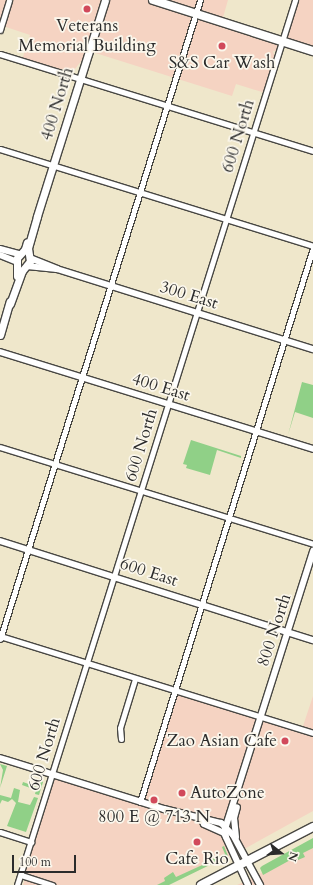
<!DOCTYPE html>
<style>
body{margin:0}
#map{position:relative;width:313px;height:885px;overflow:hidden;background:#efe7cb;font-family:Cardo,serif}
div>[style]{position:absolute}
.built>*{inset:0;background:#f5d3c2}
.green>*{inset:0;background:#90d087}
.roads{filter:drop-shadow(1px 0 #484743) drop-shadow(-1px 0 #484743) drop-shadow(0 1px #484743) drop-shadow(0 -1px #484743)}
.minor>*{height:5px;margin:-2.5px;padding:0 2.5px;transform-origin:2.5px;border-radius:2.5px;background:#fff}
.tertiary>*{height:6px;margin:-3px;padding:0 3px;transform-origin:3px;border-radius:3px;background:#fff}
.secondary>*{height:7px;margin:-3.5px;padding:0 3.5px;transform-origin:3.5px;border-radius:3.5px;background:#fff}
.primary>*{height:8px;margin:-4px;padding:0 4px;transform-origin:4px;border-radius:4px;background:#fff}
.trunk>*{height:8px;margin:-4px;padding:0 4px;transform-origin:4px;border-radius:4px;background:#fff}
.dots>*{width:11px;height:11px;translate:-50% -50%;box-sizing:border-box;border:2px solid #fbf7ec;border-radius:50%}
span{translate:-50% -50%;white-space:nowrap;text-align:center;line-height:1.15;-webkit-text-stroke:3.5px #fbf7ec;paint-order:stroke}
.poi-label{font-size:17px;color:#2b2b2b}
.right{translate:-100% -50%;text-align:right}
.left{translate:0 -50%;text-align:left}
.street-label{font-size:17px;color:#2b2b2b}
.north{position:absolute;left:261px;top:833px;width:40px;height:40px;-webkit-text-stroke:3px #fbf7ec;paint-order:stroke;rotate:107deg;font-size:11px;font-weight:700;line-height:16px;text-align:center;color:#2b2b2b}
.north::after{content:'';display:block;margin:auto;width:14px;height:18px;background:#2b2b2b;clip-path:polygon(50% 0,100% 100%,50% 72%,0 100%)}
.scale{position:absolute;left:12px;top:855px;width:64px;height:18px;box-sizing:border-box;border:2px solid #2b2b2b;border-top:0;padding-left:5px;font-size:12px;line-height:14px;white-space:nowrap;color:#2b2b2b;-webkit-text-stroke:3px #fbf7ec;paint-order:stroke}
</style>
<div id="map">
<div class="built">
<i style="clip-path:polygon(0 0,228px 0,222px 21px,282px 41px,295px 0,313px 0,313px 51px,282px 41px,279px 51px,273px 51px,276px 61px,265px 93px,236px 84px,232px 96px,89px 51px,75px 69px,51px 69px,22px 60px,30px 35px,0 25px)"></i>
<i style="clip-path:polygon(175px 691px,302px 729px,313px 696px,313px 811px,235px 854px,166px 885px,23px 885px,26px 877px,21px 875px,53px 774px,140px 801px)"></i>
<i style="clip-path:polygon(313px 845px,313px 885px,237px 885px,248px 880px)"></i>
</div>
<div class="green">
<i style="clip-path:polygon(302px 382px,313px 385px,313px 418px,295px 412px,288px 435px)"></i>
<i style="clip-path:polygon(191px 440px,241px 456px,241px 458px,217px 450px,210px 475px,186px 468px,187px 465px,183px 464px)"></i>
<i style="clip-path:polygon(0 764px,7px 766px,0 788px,3px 770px)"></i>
<i style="clip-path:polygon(41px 776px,43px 782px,39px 795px,35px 794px,36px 790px,22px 785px,23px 782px,37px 787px)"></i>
<i style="clip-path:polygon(14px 788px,20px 790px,18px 802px,30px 805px,34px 797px,38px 798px,26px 832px,7px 826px,16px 803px,12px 799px,8px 802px,2px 800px,0 804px,0 795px,11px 798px)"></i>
<i style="clip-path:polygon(313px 838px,313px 848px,303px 853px,305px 857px,298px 860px,294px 858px,263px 875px,260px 868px,262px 866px)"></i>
<i style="clip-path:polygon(224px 846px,228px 856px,169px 885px,157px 885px,165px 881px,164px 878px,173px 872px,176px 877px,211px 861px,211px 856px,214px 859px,225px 854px,222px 847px)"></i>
</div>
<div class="roads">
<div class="minor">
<i style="left:0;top:30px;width:31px;rotate:-73deg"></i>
<i style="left:0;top:54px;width:328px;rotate:17.2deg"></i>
<i style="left:0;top:149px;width:328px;rotate:17.2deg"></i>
<i style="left:0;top:447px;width:328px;rotate:17.2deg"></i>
<i style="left:0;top:636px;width:328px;rotate:17.2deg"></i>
<i style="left:0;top:639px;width:670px;rotate:-72.62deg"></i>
<i style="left:121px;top:739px;width:11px;rotate:-95deg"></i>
<i style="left:120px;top:728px;width:51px;rotate:-73deg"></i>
<i style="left:140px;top:802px;width:580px;rotate:-72.66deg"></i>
<i style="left:0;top:832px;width:33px;rotate:18deg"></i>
<i style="left:21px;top:875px;width:33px;rotate:18deg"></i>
<i style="left:17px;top:885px;width:928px;rotate:-72.56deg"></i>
</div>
<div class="tertiary">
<i style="left:0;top:249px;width:20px;rotate:15deg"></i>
<i style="left:0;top:255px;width:18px;rotate:22deg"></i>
<i style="left:30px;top:258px;width:29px;rotate:22deg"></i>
<i style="left:57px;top:269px;width:268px;rotate:17.4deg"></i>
<i style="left:27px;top:266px;width:30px;rotate:6deg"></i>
<i style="left:0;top:352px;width:328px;rotate:17.2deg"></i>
<i style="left:0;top:541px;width:328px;rotate:17.6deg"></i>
<i style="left:0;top:758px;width:172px;rotate:17.3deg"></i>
<i style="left:164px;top:809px;width:59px;rotate:13.8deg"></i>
<i style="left:221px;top:823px;width:17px;rotate:45deg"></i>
<i style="left:233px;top:835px;width:57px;rotate:61.6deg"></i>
<i style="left:202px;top:820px;width:4px;rotate:63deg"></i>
<i style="left:204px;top:824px;width:22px;rotate:24deg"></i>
<i style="left:224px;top:833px;width:57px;rotate:65.2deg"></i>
<i style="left:226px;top:837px;width:8px;rotate:-97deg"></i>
<i style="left:225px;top:829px;width:292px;rotate:-72.4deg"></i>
<i style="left:236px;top:837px;width:19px;rotate:-96deg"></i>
<i style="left:234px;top:818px;width:11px;rotate:-75deg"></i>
</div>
<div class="secondary">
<i style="left:17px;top:276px;width:18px;rotate:-90deg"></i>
<i style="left:17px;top:258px;width:12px;rotate:-48deg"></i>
<i style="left:25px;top:249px;width:7px;rotate:-74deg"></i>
<i style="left:10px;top:304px;width:35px;rotate:-70deg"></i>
<i style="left:22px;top:271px;width:13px;rotate:-51deg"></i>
<i style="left:30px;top:261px;width:13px;rotate:-99deg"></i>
<i style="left:28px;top:248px;width:33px;rotate:-74deg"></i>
<i style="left:37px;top:216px;width:226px;rotate:-72.5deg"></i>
<i style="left:0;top:335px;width:35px;rotate:-74deg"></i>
</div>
<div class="primary">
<i style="left:153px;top:0;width:168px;rotate:17.7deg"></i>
</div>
<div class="trunk">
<i style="left:201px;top:885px;width:126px;rotate:-27.4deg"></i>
</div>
</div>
<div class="dots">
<i style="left:87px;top:9px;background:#d1495b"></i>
<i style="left:222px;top:46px;background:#d1495b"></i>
<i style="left:285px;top:741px;background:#d1495b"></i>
<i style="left:182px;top:793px;background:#d1495b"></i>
<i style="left:154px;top:800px;background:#d1495b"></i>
<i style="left:197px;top:842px;background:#d1495b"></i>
</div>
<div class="poi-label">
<span style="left:87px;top:36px">Veterans<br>Memorial Building</span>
<span style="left:222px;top:63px">S&amp;S Car Wash</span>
<span class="right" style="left:277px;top:741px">Zao Asian Cafe</span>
<span class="left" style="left:190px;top:793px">AutoZone</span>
<span style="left:154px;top:817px">800 E @ 713 N</span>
<span style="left:197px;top:859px">Cafe Rio</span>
</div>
<div class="street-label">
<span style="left:57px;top:104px;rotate:-73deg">400 North</span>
<span style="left:238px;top:136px;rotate:-73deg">600 North</span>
<span style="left:189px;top:295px;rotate:17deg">300 East</span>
<span style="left:161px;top:387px;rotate:17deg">400 East</span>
<span style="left:141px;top:445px;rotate:-73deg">600 North</span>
<span style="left:149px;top:572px;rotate:18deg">600 East</span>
<span style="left:274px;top:630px;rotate:-72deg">800 North</span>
<span style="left:44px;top:754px;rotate:-73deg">600 North</span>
</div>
<div class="north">N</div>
<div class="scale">100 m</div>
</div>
